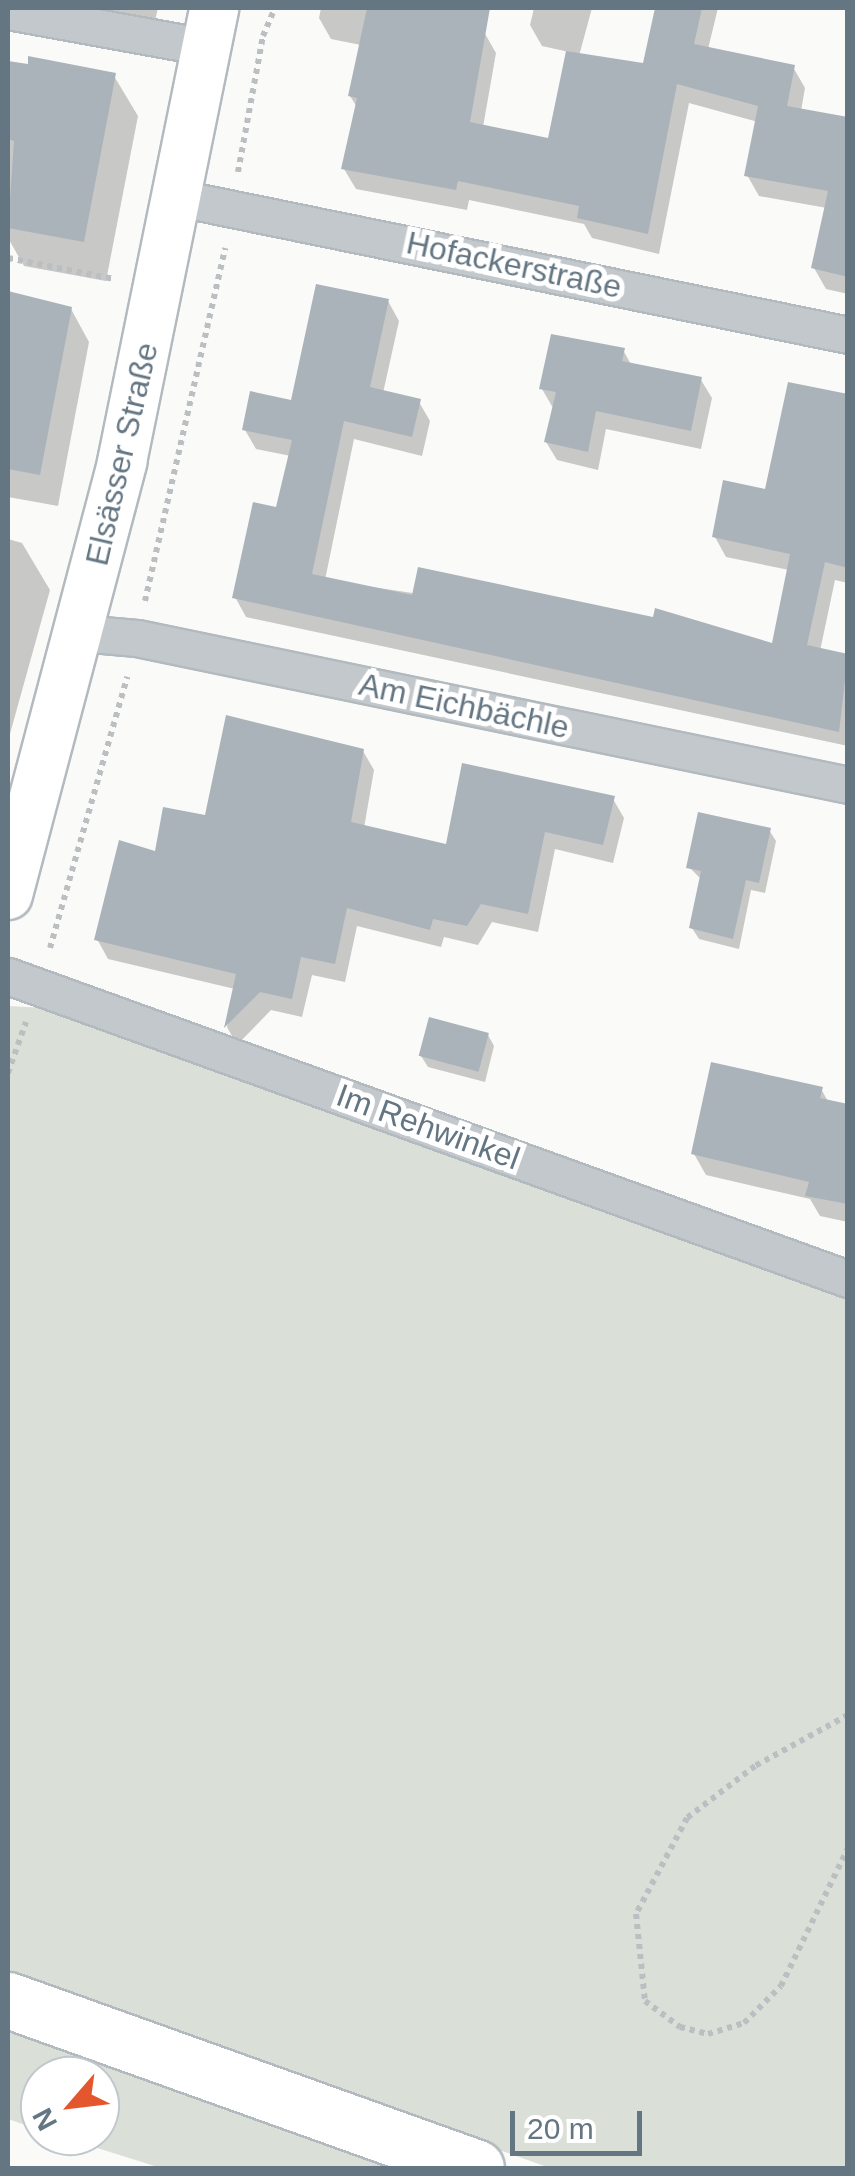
<!DOCTYPE html>
<meta charset="utf-8">
<style>
body{margin:0}
#map{position:relative;width:855px;height:2176px;overflow:hidden;background:#fafaf8;font-family:Arial,sans-serif}
div>[style]{position:absolute}
.green>*{inset:0;background:#dadfd7}
.shadow>*{inset:0;background:#0003}
.building>*{inset:0;background:#aab3b9;transform-origin:0 0}
.path>*{height:6px;margin-top:-3px;transform-origin:0;background:repeating-linear-gradient(90deg,#bbbfc2 0 5px,transparent 0 10px)}
.roads{filter:drop-shadow(2px 0 #b3babf) drop-shadow(-2px 0 #b3babf) drop-shadow(0 2px #b3babf) drop-shadow(0 -2px #b3babf)}
.street>*{height:35px;margin:-17.5px;padding:0 17.5px;transform-origin:17.5px;border-radius:17.5px;background:#c3c8cc}
.secondary>*{height:48px;margin:-24px;padding:0 24px;transform-origin:24px;border-radius:24px;background:#fff}
.highway>*{height:55px;margin:-27.5px;padding:0 27.5px;transform-origin:27.5px;border-radius:27.5px;background:#fff}
span{translate:-50% -50%;white-space:nowrap;text-align:center;line-height:1.15;-webkit-text-stroke:10px #fff;paint-order:stroke}
.street-label{font-size:32px;color:#657683}
.frame{position:absolute;inset:0;border:10px solid #657683;pointer-events:none}
.north{position:absolute;left:20px;top:2056px;width:100px;height:100px;box-sizing:border-box;background:#fff;border:2px solid #c1c8cd;border-radius:50%;rotate:242deg;font-size:28px;font-weight:700;line-height:40px;text-align:center;color:#657683}
.north::after{content:'';display:block;margin:auto;width:35px;height:45px;background:#e4572e;clip-path:polygon(50% 0,100% 100%,50% 72%,0 100%)}
.scale{position:absolute;left:510px;top:2111px;width:132px;height:45px;box-sizing:border-box;border:5px solid #657683;border-top:0;padding-left:12px;font-size:30px;line-height:35px;white-space:nowrap;color:#657683;-webkit-text-stroke:8px #fff;paint-order:stroke}
</style>
<div id="map">
<div class="green">
<i style="clip-path:polygon(8px 1006px,46px 1008px,847px 1298px,847px 2168px,550px 2168px,8px 1975px)"></i>
<i style="clip-path:polygon(8px 2024px,403px 2168px,161px 2168px,59px 2136px,100px 2136px,100px 2076px,40px 2076px,40px 2130px,8px 2119px)"></i>
</div>
<div class="shadow">
<i style="clip-path:polygon(43px 8px,158px 8px,153px 29px)"></i>
<i style="clip-path:polygon(321px 8px,395px 8px,393px 16px,484px 32px,496px 53px,483px 127px,550px 141px,569px 52px,542px 46px,530px 25px,534px 8px,592px 8px,579px 56px,645px 66px,658px 8px,718px 8px,708px 49px,793px 67px,805px 88px,801px 111px,848px 120px,848px 294px,826px 289px,814px 268px,827px 208px,759px 196px,747px 175px,758px 122px,689px 103px,659px 254px,592px 238px,584px 224px,469px 200px,467px 210px,356px 189px,344px 169px,358px 109px,350px 96px,361px 45px,331px 39px,319px 18px)"></i>
<i style="clip-path:polygon(8px 65px,114px 76px,138px 116px,106px 281px,24px 266px,8px 238px)"></i>
<i style="clip-path:polygon(8px 293px,71px 309px,89px 342px,58px 506px,8px 497px)"></i>
<i style="clip-path:polygon(388px 301px,399px 321px,383px 393px,419px 402px,430px 421px,422px 456px,354px 439px,325px 580px,774px 647px,789px 570px,726px 557px,715px 537px,767px 492px,848px 396px,848px 583px,835px 580px,820px 651px,848px 657px,848px 746px,246px 617px,235px 597px,278px 510px,291px 456px,256px 449px,245px 430px,293px 403px)"></i>
<i style="clip-path:polygon(623px 350px,632px 366px,701px 380px,712px 398px,701px 449px,606px 429px,598px 470px,557px 460px,546px 442px,553px 408px,542px 389px)"></i>
<i style="clip-path:polygon(8px 539px,22px 543px,50px 590px,8px 741px)"></i>
<i style="clip-path:polygon(363px 751px,374px 770px,364px 828px,447px 847px,613px 799px,624px 818px,613px 863px,555px 849px,538px 932px,492px 922px,478px 945px,444px 937px,441px 947px,357px 926px,345px 982px,312px 975px,302px 1017px,271px 1010px,237px 1045px,227px 1027px,235px 989px,108px 959px,97px 939px,157px 854px,206px 818px)"></i>
<i style="clip-path:polygon(769px 830px,776px 841px,765px 893px,751px 890px,739px 949px,699px 939px,692px 928px,702px 880px,689px 867px)"></i>
<i style="clip-path:polygon(488px 1035px,494px 1046px,485px 1082px,428px 1067px,421px 1056px)"></i>
<i style="clip-path:polygon(821px 1089px,829px 1103px,848px 1107px,848px 1222px,820px 1216px,810px 1199px,706px 1175px,694px 1154px)"></i>
</div>
<div class="building">
<i style="clip-path:polygon(367px 8px,490px 8px,470px 122px,548px 138px,566px 51px,643px 63px,655px 8px,702px 8px,694px 44px,795px 65px,787px 106px,848px 117px,848px 277px,811px 268px,828px 191px,744px 176px,758px 106px,677px 84px,648px 234px,577px 218px,579px 206px,458px 181px,456px 190px,341px 169px,357px 98px,348px 96px)"></i>
<i style="clip-path:polygon(28px 56px,116px 73px,84px 242px,8px 228px,14px 141px,8px 139px,8px 61px,28px 64px)"></i>
<i style="clip-path:polygon(316px 284px,389px 299px,370px 387px,421px 399px,412px 437px,344px 421px,312px 574px,412px 595px,418px 567px,653px 617px,655px 608px,772px 643px,790px 554px,712px 537px,723px 480px,765px 489px,788px 382px,848px 394px,848px 568px,825px 562px,807px 645px,848px 654px,839px 732px,232px 598px,253px 502px,276px 507px,292px 440px,242px 430px,250px 391px,291px 400px)"></i>
<i style="clip-path:polygon(8px 291px,72px 307px,40px 475px,8px 469px)"></i>
<i style="clip-path:polygon(551px 334px,625px 348px,622px 361px,702px 377px,691px 431px,596px 411px,588px 452px,544px 442px,556px 392px,539px 389px)"></i>
<i style="clip-path:polygon(226px 715px,364px 749px,351px 822px,446px 844px,462px 763px,615px 796px,603px 845px,545px 832px,528px 914px,481px 904px,467px 926px,433px 919px,430px 930px,347px 908px,335px 964px,301px 957px,292px 999px,260px 992px,224px 1028px,236px 974px,94px 940px,119px 840px,155px 851px,163px 807px,205px 815px)"></i>
<i style="clip-path:polygon(698px 812px,771px 828px,759px 883px,746px 880px,733px 939px,689px 928px,701px 871px,686px 868px)"></i>
<i style="left:429px;top:1017px;width:62px;height:40px;rotate:15deg"></i>
<i style="clip-path:polygon(711px 1062px,823px 1087px,820px 1098px,848px 1104px,848px 1204px,805px 1196px,809px 1182px,691px 1154px)"></i>
</div>
<div class="path">
<i style="left:238px;top:172px;width:138px;rotate:-79.6deg"></i>
<i style="left:263px;top:36px;width:30px;rotate:-67deg"></i>
<i style="left:8px;top:258px;width:108px;rotate:11.2deg"></i>
<i style="left:145px;top:601px;width:362px;rotate:-77.2deg"></i>
<i style="left:50px;top:948px;width:282px;rotate:-74.1deg"></i>
<i style="left:8px;top:1073px;width:54px;rotate:-70.6deg"></i>
<i style="left:848px;top:1715px;width:106px;rotate:151.3deg"></i>
<i style="left:755px;top:1766px;width:86px;rotate:142.6deg"></i>
<i style="left:687px;top:1818px;width:109px;rotate:118deg"></i>
<i style="left:636px;top:1914px;width:87px;rotate:84.1deg"></i>
<i style="left:645px;top:2001px;width:44px;rotate:36.6deg"></i>
<i style="left:680px;top:2027px;width:29px;rotate:14deg"></i>
<i style="left:708px;top:2034px;width:38px;rotate:-17deg"></i>
<i style="left:744px;top:2023px;width:52px;rotate:-45deg"></i>
<i style="left:781px;top:1986px;width:153px;rotate:-64.1deg"></i>
</div>
<div class="roads">
<div class="street">
<i style="left:8px;top:11px;width:202px;rotate:10.3deg"></i>
<i style="left:179px;top:198px;width:683px;rotate:11.57deg"></i>
<i style="left:80px;top:633px;width:57px;rotate:5deg"></i>
<i style="left:137px;top:638px;width:726px;rotate:11.68deg"></i>
<i style="left:8px;top:976px;width:893px;rotate:19.84deg"></i>
</div>
<div class="secondary">
<i style="left:8px;top:895px;width:448px;rotate:-75.2deg"></i>
<i style="left:122px;top:462px;width:463px;rotate:-78.5deg"></i>
</div>
<div class="highway">
<i style="left:8px;top:2000px;width:497px;rotate:19.7deg"></i>
</div>
</div>
<div class="street-label">
<span style="left:514px;top:265px;rotate:12deg">Hofackerstraße</span>
<span style="left:122px;top:454px;rotate:-77deg">Elsässer Straße</span>
<span style="left:464px;top:706px;rotate:12deg">Am Eichbächle</span>
<span style="left:428px;top:1127px;rotate:20deg">Im Rehwinkel</span>
</div>
<div class="frame"></div>
<div class="north">N</div>
<div class="scale">20 m</div>
</div>
